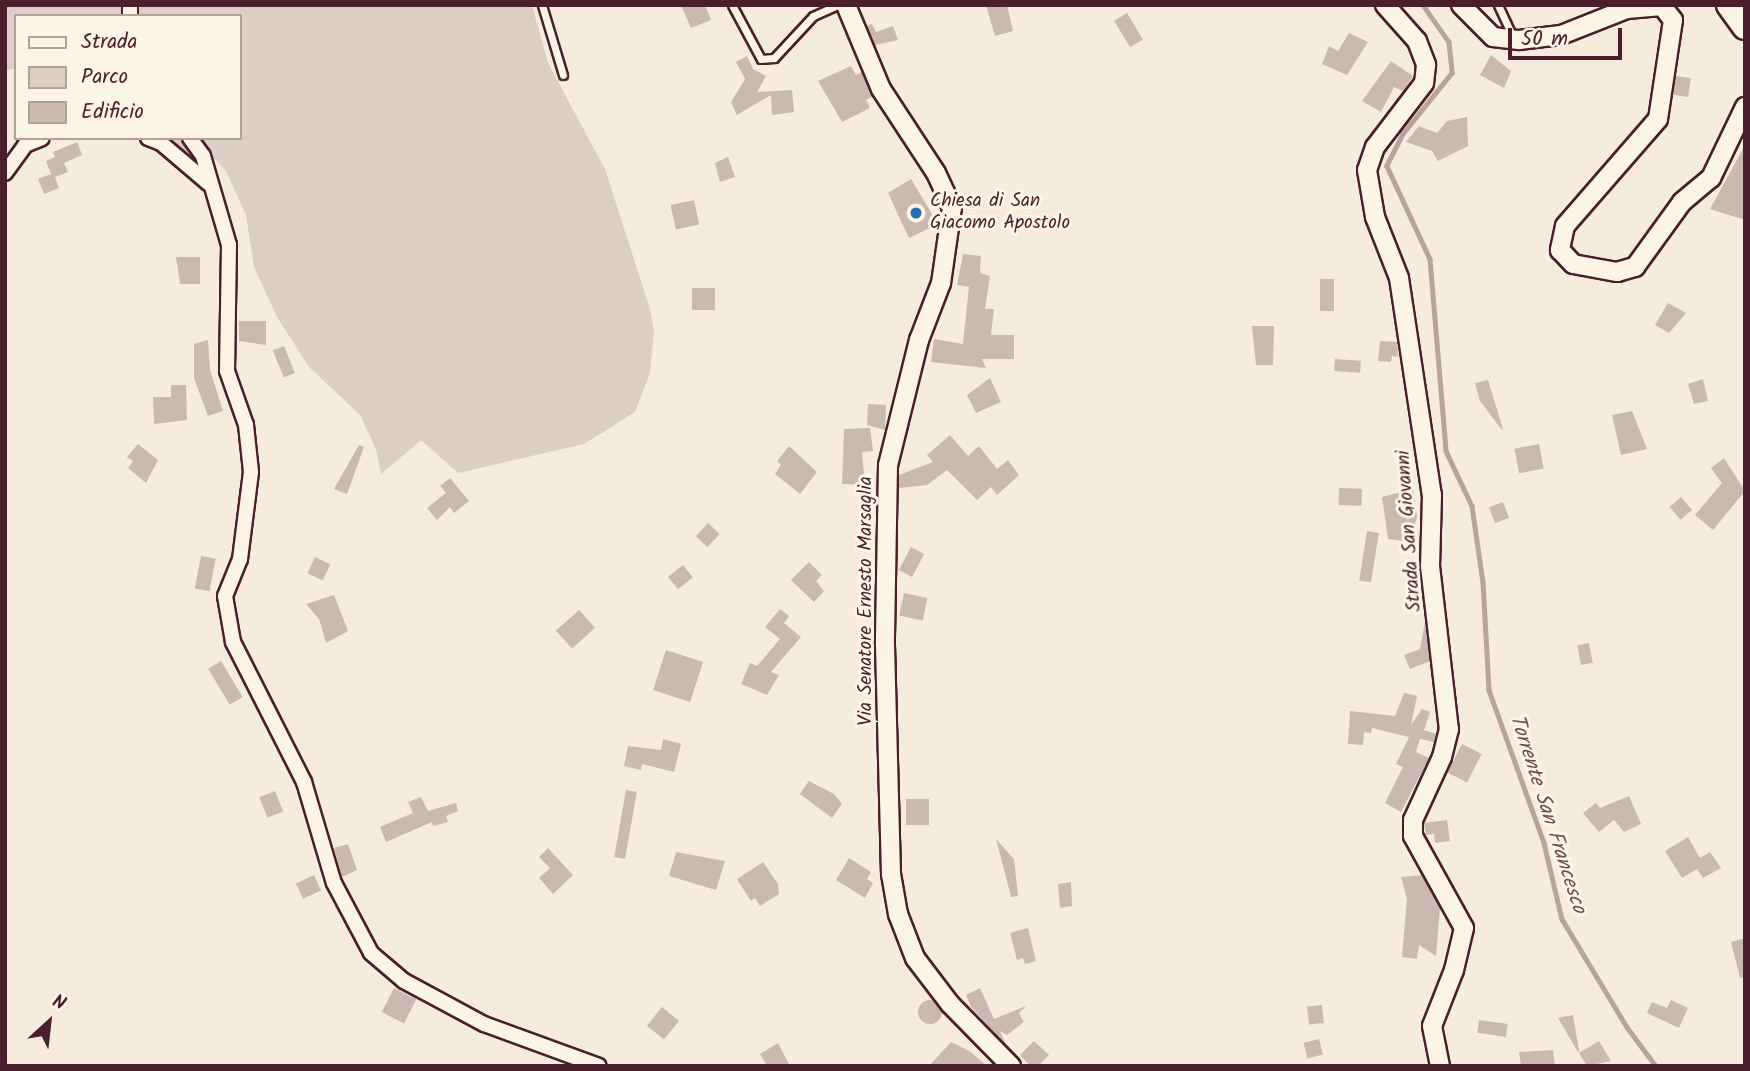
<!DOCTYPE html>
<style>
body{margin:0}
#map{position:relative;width:1750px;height:1071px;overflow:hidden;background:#f5ecde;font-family:Kalam,sans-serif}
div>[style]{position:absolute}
.green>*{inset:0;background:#dbcec4}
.stream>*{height:4.5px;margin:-2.25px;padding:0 2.25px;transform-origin:2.25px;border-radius:2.25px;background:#b8a39e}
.building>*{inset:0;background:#cab9b1;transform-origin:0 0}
.round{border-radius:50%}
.roads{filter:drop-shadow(2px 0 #4a1f2b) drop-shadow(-2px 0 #4a1f2b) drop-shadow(0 2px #4a1f2b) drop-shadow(0 -2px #4a1f2b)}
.service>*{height:7px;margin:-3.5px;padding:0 3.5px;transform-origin:3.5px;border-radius:3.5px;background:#fcf5e5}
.minor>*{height:14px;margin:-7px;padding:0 7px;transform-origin:7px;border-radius:7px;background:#fcf5e5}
.tertiary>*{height:18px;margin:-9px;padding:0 9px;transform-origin:9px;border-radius:9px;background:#fcf5e5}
.motorway>*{height:24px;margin:-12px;padding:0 12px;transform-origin:12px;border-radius:12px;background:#fcf5e5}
.dots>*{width:19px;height:19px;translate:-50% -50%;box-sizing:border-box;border:4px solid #fcf5e5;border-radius:50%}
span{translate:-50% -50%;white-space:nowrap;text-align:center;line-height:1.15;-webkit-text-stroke:6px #fcf5e5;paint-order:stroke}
.poi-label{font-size:19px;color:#4a1f2b}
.left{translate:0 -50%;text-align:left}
.street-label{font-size:19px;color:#4a1f2b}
.water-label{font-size:21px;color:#704d53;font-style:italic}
.frame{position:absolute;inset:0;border:7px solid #4a1f2b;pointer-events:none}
.legend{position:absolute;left:14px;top:14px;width:228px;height:126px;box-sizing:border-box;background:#fcf5e5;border:2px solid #b59f9b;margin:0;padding:9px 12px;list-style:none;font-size:21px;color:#4a1f2b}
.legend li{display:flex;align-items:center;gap:14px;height:35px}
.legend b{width:35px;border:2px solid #b59f9b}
.north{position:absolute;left:14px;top:987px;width:70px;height:70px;-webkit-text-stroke:5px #fcf5e5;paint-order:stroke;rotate:27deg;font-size:19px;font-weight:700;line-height:28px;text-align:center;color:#4a1f2b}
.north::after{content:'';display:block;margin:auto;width:24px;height:32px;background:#4a1f2b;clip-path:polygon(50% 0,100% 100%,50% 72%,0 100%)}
.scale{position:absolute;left:1508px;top:28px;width:114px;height:32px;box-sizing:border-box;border:4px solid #4a1f2b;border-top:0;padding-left:9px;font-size:21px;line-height:24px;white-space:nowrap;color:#4a1f2b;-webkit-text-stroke:5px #fcf5e5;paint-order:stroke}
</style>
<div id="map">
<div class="green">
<i style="clip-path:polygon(5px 5px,532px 5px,548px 63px,605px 169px,650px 309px,654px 332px,650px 373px,635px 412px,584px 444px,458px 473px,421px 440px,381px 474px,376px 449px,360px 415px,309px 367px,277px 317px,254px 267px,246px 215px,226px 171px,210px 154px,191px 158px,163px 138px,240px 138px,240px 16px,16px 16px,16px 68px,5px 71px)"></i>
</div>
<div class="stream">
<i style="left:1423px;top:5px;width:45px;rotate:54.9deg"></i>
<i style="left:1449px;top:42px;width:31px;rotate:84deg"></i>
<i style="left:1452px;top:73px;width:78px;rotate:128.8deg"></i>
<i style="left:1403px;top:134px;width:36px;rotate:117deg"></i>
<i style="left:1387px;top:166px;width:102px;rotate:65.2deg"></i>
<i style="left:1430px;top:259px;width:193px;rotate:85.2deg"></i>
<i style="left:1446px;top:451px;width:61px;rotate:64.7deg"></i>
<i style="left:1472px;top:506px;width:77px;rotate:81.8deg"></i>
<i style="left:1483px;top:582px;width:108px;rotate:86.8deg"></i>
<i style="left:1489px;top:690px;width:163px;rotate:70.2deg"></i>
<i style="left:1544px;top:843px;width:78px;rotate:76.7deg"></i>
<i style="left:1562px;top:919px;width:126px;rotate:59deg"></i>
<i style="left:1627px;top:1027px;width:49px;rotate:53.4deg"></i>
</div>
<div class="building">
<i style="clip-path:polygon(681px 5px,705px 5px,711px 20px,691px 28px)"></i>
<i style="clip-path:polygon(986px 5px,1007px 5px,1013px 31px,995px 36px)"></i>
<i style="left:1127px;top:13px;width:31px;height:15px;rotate:59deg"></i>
<i style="clip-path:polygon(872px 24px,876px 32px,893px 26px,898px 40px,875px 45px,867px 26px)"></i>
<i style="clip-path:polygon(1349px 33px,1368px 42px,1347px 75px,1322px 64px,1329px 46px,1338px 51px)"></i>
<i style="clip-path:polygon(1491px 55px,1511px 71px,1504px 88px,1480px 75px)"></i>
<i style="clip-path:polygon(747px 56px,753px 69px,766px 76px,757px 92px,792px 90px,794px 112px,772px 115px,771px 95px,737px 115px,731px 102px,745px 79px,736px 62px)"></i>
<i style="clip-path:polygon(1391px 61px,1413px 76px,1403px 91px,1394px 87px,1381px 112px,1362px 101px)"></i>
<i style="clip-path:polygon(851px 66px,856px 75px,862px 72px,872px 97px,866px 100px,870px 108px,842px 122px,818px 81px)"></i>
<i style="left:1676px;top:76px;width:15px;height:19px;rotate:8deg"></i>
<i style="clip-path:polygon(1467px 117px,1468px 146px,1438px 161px,1432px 151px,1406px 142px,1419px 126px,1437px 133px,1447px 121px)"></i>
<i style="clip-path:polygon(77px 142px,82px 155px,64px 163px,68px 172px,55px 177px,59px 188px,44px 194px,38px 179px,51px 174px,46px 161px,55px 157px,53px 152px)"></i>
<i style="clip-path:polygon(1745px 145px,1745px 220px,1710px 209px)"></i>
<i style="clip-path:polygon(728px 157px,735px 177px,720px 182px,715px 163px)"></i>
<i style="clip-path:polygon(911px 179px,938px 224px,909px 238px,888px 193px)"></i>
<i style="left:694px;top:200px;width:25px;height:24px;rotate:78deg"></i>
<i style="clip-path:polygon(963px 254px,981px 256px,980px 273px,990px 276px,985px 309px,994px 309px,991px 335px,1014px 335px,1014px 359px,982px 359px,986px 368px,931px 362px,934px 339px,963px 344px,969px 287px,957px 285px)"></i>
<i style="clip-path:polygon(176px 257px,200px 257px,200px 284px,180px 284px)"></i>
<i style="left:1320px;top:279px;width:14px;height:32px"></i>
<i style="left:692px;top:288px;width:23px;height:22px"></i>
<i style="clip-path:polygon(1668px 303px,1686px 313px,1669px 333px,1655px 325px)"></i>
<i style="clip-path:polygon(239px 321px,266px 321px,266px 345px,239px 341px)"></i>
<i style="clip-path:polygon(1252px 326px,1274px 326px,1273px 365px,1256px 365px)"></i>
<i style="clip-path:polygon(208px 340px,210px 370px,223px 411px,208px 416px,194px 378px,194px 344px)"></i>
<i style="clip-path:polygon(1380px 341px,1397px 342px,1398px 357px,1392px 356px,1391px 362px,1378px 361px)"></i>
<i style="left:284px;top:346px;width:29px;height:12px;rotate:68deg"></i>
<i style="left:1335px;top:359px;width:26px;height:12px;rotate:4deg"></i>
<i style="clip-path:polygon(990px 378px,1001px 402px,976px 413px,967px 395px)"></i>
<i style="clip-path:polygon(1703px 379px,1708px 401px,1694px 404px,1688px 384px)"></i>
<i style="clip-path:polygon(1488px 380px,1503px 429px,1502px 430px,1480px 401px,1475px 383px)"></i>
<i style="clip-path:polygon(171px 385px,186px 385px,187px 420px,154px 424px,153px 397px,171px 397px)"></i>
<i style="clip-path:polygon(868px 404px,886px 405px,885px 430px,867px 425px)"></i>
<i style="clip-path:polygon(1632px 411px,1647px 449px,1621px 455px,1612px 415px)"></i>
<i style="clip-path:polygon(870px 428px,873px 451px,862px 452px,865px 485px,842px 484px,844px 429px)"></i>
<i style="clip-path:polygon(950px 435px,968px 456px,979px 446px,997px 469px,1008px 460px,1019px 475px,997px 495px,991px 487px,977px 500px,947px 470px,927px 485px,899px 488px,899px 475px,933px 462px,927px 455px)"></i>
<i style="clip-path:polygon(138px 444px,158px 460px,146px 483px,128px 468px,133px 461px,127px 457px)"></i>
<i style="left:1539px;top:444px;width:25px;height:25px;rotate:79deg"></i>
<i style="clip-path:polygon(359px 445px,364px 447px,347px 494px,334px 489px)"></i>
<i style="clip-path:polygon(789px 446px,817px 472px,800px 494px,775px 474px,781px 465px,777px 461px)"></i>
<i style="clip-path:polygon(1724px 458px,1745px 491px,1713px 530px,1695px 515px,1722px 483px,1711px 468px)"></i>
<i style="clip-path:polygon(450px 478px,469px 501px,454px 513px,450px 507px,437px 520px,427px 508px,446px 493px,440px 486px)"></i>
<i style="left:1339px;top:488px;width:23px;height:17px;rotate:2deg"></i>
<i style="clip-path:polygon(1413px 489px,1417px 517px,1410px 542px,1388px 539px,1382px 497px)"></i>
<i style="left:1681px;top:497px;width:17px;height:15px;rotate:50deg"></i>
<i style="left:1503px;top:502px;width:17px;height:15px;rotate:69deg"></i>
<i style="left:708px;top:523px;width:16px;height:18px;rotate:43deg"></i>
<i style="left:1367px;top:531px;width:12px;height:50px;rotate:9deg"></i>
<i style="left:911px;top:547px;width:15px;height:26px;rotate:28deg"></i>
<i style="left:201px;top:556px;width:15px;height:33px;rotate:11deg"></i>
<i style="left:315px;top:557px;width:17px;height:18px;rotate:25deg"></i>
<i style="clip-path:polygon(809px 562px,822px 575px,816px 581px,824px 591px,814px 602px,791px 580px)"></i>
<i style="left:683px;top:565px;width:16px;height:19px;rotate:52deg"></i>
<i style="left:904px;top:593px;width:24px;height:23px;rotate:12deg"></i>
<i style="clip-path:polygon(334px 595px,348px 631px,326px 643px,319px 619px,306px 604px)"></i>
<i style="clip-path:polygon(780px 609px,789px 616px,784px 623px,801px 637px,771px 672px,779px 675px,767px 695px,741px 684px,750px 663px,757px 666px,780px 639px,765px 627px)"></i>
<i style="left:579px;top:610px;width:24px;height:31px;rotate:48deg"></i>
<i style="clip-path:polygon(1425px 622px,1430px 661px,1410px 669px,1404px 655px,1420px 649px)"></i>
<i style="left:1589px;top:643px;width:20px;height:12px;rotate:79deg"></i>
<i style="left:666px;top:650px;width:39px;height:42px;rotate:18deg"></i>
<i style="left:221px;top:661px;width:42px;height:15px;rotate:59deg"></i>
<i style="clip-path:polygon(1404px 693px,1417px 696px,1411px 725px,1422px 709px,1430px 712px,1424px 730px,1436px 734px,1434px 742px,1420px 739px,1416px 752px,1429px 758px,1401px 812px,1385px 803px,1403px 767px,1396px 764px,1409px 737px,1372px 728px,1371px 733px,1364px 732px,1363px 745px,1348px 744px,1350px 711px,1395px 716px)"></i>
<i style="clip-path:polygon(663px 739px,681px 744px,674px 772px,642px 764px,641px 770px,624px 766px,628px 746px,661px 750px)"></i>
<i style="left:1462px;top:744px;width:22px;height:32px;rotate:27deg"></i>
<i style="clip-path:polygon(809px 781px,834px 794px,842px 804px,832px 818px,800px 794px)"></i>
<i style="left:626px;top:790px;width:11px;height:68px;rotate:10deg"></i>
<i style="left:275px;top:791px;width:22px;height:17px;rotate:68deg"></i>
<i style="clip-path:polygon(1629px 796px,1641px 824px,1624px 832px,1614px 820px,1599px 832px,1583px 813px,1596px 803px,1600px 808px)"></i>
<i style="clip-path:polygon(421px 797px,428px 811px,456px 803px,458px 811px,446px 816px,448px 822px,433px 826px,432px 822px,386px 842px,380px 827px,413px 813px,408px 802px)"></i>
<i style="left:906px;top:799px;width:23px;height:26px"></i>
<i style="clip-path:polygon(1447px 820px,1450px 841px,1435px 843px,1434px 834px,1426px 835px,1424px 823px)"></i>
<i style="clip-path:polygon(1688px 837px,1700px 858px,1710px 852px,1721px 868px,1703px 878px,1697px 869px,1682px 878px,1665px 851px)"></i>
<i style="clip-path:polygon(996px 839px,1014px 859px,1018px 896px,1011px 897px)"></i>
<i style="clip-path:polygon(348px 844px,357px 870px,342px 877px,334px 848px)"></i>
<i style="clip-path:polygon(548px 848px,573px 875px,553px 894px,539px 878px,550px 868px,539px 857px)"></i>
<i style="clip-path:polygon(676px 852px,725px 861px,716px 890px,669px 876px)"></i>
<i style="clip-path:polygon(849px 858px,871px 872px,867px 879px,873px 883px,865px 898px,836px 880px)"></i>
<i style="clip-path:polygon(763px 862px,778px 884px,779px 894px,760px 906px,755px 898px,751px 901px,737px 879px)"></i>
<i style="left:314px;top:875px;width:17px;height:20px;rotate:65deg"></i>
<i style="clip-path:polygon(1422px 875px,1440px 908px,1436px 956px,1419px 945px,1417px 959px,1402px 957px,1407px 899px,1401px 877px)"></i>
<i style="clip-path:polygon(1071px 882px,1072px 906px,1060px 908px,1058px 884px)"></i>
<i style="clip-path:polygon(1028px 928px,1036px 961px,1025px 964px,1023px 958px,1017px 960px,1010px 933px)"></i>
<i style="clip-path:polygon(1745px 938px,1745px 977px,1740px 978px,1731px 942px)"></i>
<i style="left:394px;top:988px;width:25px;height:27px;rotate:27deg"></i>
<i style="clip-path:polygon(980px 988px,994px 1019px,1026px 1006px,1019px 1013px,1024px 1022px,1007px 1035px,1000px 1031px,1006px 1045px,971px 1007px,966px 995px)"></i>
<i style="clip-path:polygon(1671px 1000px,1688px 1008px,1679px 1028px,1647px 1013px,1652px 1002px,1667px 1008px)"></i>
<i class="round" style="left:918px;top:1000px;width:24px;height:24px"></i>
<i style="left:1322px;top:1005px;width:18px;height:15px;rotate:84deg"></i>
<i style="left:662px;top:1007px;width:22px;height:24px;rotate:39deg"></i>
<i style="clip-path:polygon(1573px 1015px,1579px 1051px,1578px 1052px,1558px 1018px)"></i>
<i style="left:1479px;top:1020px;width:29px;height:13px;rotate:8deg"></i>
<i style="left:1319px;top:1039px;width:16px;height:16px;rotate:76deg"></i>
<i style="clip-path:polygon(1034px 1041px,1049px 1055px,1038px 1066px,1030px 1066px,1020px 1055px)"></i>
<i style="clip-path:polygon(1599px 1041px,1611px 1061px,1587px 1066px,1579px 1053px)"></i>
<i style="clip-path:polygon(951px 1042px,971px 1052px,987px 1066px,929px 1066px)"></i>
<i style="clip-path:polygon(778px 1043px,790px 1066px,767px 1066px,760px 1054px)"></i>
<i style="clip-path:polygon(1553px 1050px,1555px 1066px,1521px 1066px,1519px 1052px)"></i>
</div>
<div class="roads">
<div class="service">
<i style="left:542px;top:5px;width:73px;rotate:73.3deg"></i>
<i style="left:732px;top:5px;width:61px;rotate:61.8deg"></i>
<i style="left:761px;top:59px;width:13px;rotate:-4deg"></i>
<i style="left:774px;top:58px;width:57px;rotate:-47.1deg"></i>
<i style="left:813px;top:16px;width:27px;rotate:-24deg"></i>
<i style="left:1498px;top:5px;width:38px;rotate:65deg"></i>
</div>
<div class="minor">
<i style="left:130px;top:16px;width:11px;rotate:-90deg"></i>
<i style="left:148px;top:138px;width:14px;rotate:21deg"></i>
<i style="left:161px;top:143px;width:62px;rotate:40.4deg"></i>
<i style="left:190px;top:138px;width:22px;rotate:54deg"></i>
<i style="left:203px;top:156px;width:93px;rotate:73.7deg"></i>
<i style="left:229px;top:245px;width:126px;rotate:90.9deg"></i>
<i style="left:227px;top:371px;width:57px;rotate:70.6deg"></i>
<i style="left:246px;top:425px;width:47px;rotate:83.9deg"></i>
<i style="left:251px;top:472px;width:88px;rotate:97.2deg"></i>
<i style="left:240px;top:559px;width:40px;rotate:112deg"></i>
<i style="left:225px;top:596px;width:47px;rotate:80.1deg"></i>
<i style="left:233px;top:642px;width:157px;rotate:63.1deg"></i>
<i style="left:304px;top:782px;width:105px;rotate:73.5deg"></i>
<i style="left:334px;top:883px;width:79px;rotate:62.1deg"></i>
<i style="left:371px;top:953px;width:43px;rotate:40.3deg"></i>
<i style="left:404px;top:981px;width:91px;rotate:28.3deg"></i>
<i style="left:484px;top:1024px;width:122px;rotate:20.1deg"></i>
<i style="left:5px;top:173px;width:34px;rotate:-54deg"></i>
<i style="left:25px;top:145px;width:18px;rotate:-22deg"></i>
</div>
<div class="tertiary">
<i style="left:846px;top:5px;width:91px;rotate:67.4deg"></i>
<i style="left:881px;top:89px;width:100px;rotate:56.8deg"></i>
<i style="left:936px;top:173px;width:38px;rotate:65deg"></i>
<i style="left:952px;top:207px;width:77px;rotate:98.2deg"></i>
<i style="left:941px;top:283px;width:61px;rotate:111.1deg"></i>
<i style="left:919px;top:340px;width:129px;rotate:103.9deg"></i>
<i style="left:888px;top:465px;width:180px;rotate:91deg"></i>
<i style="left:885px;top:645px;width:229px;rotate:88.5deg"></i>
<i style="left:891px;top:874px;width:41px;rotate:80.1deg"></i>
<i style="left:898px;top:914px;width:47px;rotate:68.9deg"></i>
<i style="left:915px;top:958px;width:58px;rotate:52.7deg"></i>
<i style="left:950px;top:1004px;width:87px;rotate:45.5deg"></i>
<i style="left:1385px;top:5px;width:48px;rotate:48.4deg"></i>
<i style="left:1417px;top:41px;width:26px;rotate:69deg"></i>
<i style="left:1426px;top:65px;width:18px;rotate:96deg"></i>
<i style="left:1424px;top:83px;width:81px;rotate:127.4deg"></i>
<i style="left:1375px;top:147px;width:24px;rotate:109deg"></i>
<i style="left:1367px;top:170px;width:48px;rotate:80.3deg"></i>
<i style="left:1375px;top:217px;width:66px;rotate:68.5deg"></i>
<i style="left:1399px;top:278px;width:219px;rotate:81.4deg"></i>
<i style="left:1432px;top:495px;width:71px;rotate:91.6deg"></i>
<i style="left:1430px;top:566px;width:164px;rotate:83.4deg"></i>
<i style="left:1449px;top:729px;width:29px;rotate:104deg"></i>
<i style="left:1442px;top:757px;width:69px;rotate:114.7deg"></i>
<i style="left:1413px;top:820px;width:16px;rotate:90deg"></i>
<i style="left:1413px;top:836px;width:105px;rotate:61deg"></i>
<i style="left:1464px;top:928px;width:43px;rotate:103.4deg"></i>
<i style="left:1454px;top:970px;width:60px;rotate:111.4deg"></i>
<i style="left:1432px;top:1026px;width:41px;rotate:78.7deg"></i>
<i style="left:1461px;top:5px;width:45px;rotate:45deg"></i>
<i style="left:1493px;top:37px;width:26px;rotate:7deg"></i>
<i style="left:1519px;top:40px;width:42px;rotate:-6.8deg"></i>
<i style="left:1561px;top:35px;width:71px;rotate:-21.5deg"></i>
<i style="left:1627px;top:9px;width:35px;rotate:-5deg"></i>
<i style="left:1662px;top:6px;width:18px;rotate:52deg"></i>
<i style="left:1673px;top:20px;width:100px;rotate:98.6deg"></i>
<i style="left:1658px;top:119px;width:142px;rotate:131deg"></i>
<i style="left:1565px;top:226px;width:25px;rotate:102deg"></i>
<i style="left:1560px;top:250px;width:19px;rotate:47deg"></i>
<i style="left:1573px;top:264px;width:45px;rotate:10.3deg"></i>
<i style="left:1617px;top:272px;width:19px;rotate:-16deg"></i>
<i style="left:1635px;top:267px;width:80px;rotate:-54.1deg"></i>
<i style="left:1682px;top:202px;width:38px;rotate:-40deg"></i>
<i style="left:1711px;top:178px;width:79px;rotate:-64.4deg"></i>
</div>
<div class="motorway">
<i style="left:1729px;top:5px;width:27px;rotate:54deg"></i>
</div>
</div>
<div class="dots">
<i style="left:916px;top:213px;background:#1f6fb2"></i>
</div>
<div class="poi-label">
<span class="left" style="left:930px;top:213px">Chiesa di San<br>Giacomo Apostolo</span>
</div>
<div class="street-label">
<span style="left:1410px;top:531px;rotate:-94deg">Strada San Giovanni</span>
<span style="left:867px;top:601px;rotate:-90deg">Via Senatore Ernesto Marsaglia</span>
</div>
<div class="water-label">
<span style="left:1547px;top:814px;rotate:72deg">Torrente San Francesco</span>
</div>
<div class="frame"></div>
<ul class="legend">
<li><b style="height:9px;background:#fcf5e5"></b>Strada</li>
<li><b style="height:19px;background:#dbcec4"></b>Parco</li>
<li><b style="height:19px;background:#cab9b1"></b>Edificio</li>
</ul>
<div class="north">N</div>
<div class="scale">50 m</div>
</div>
